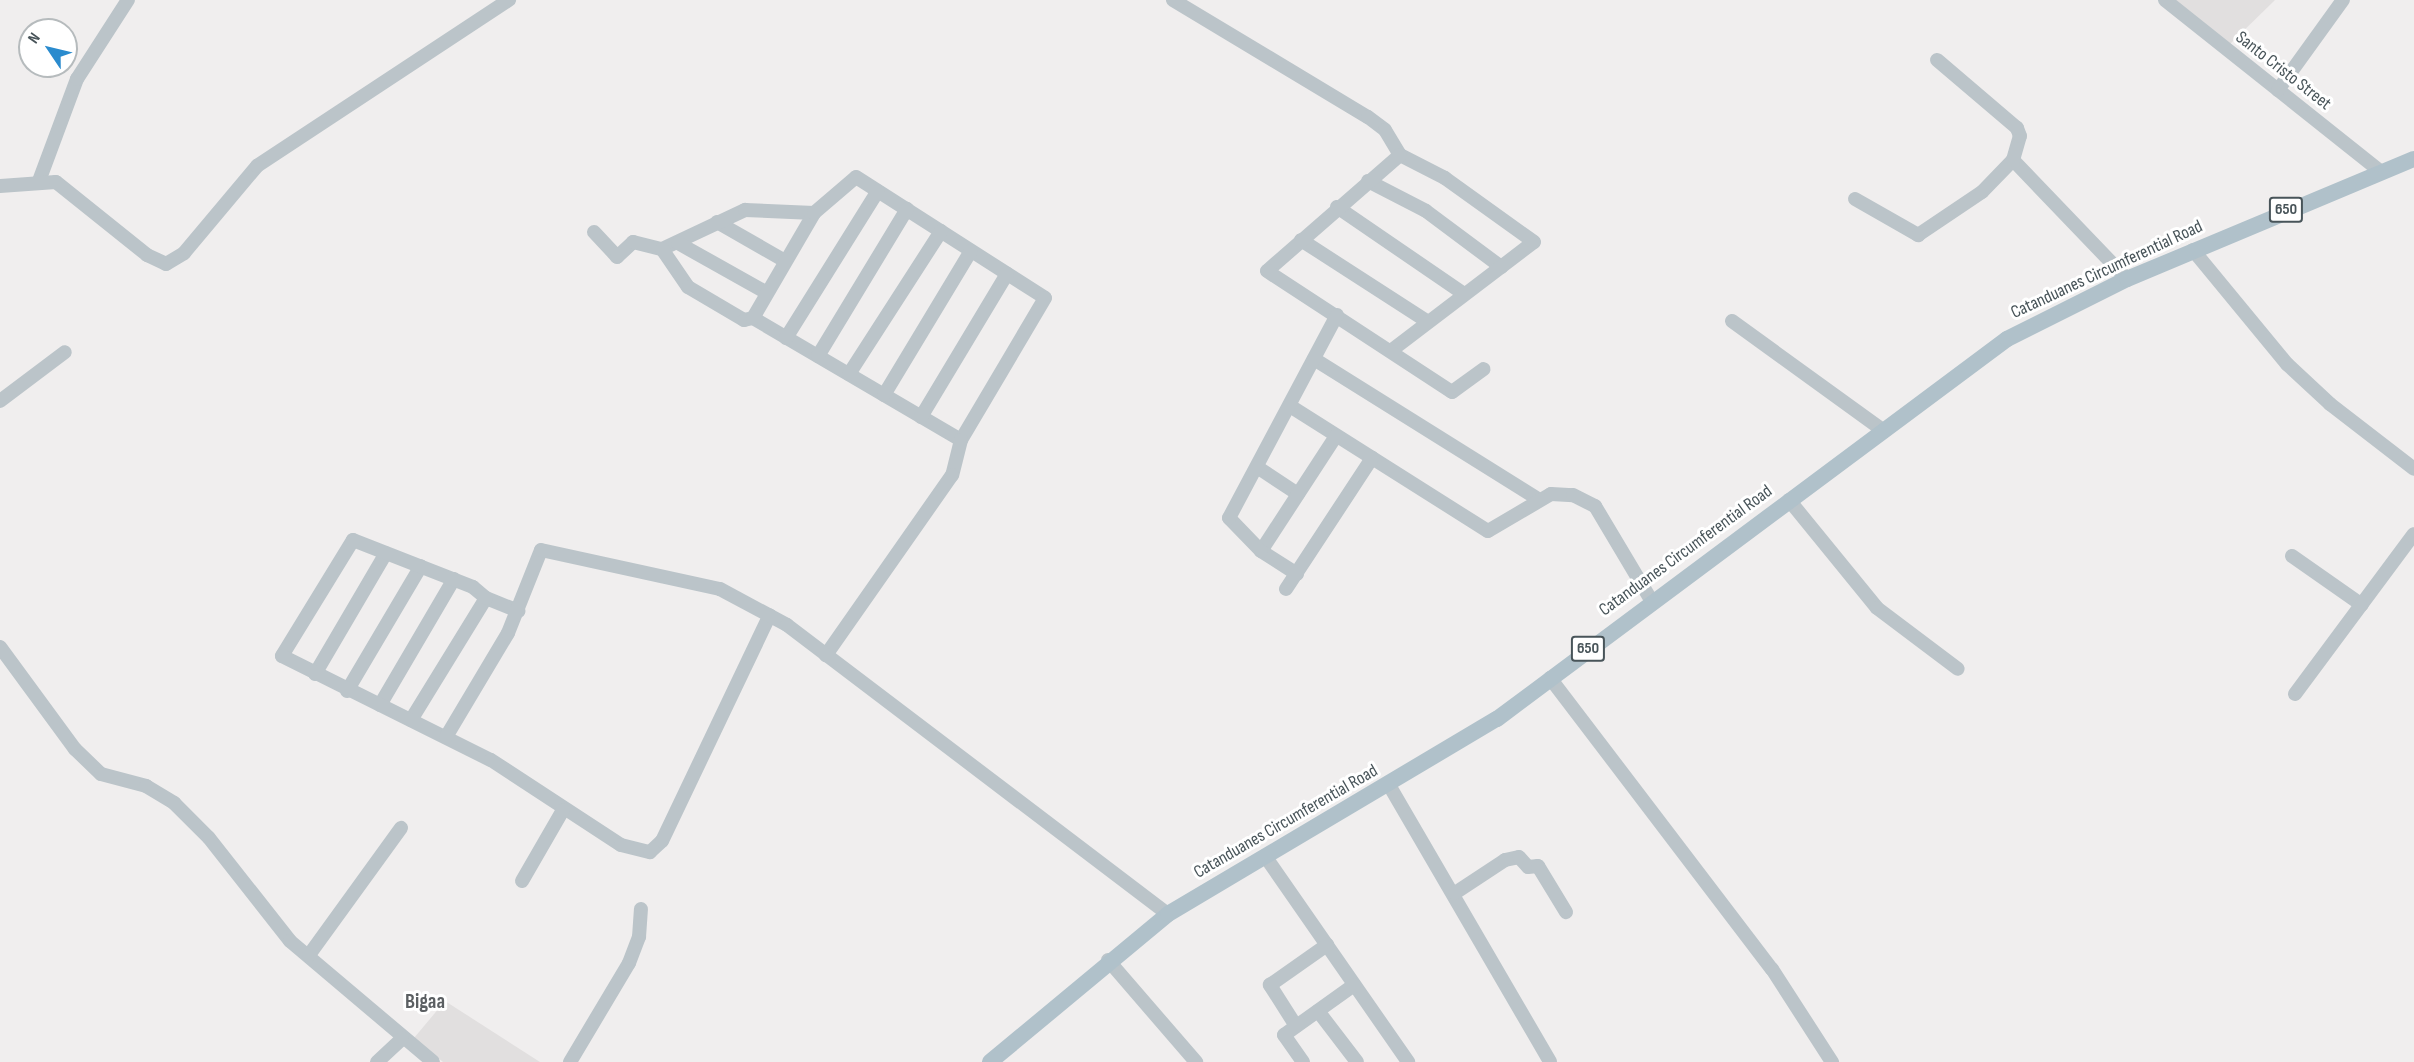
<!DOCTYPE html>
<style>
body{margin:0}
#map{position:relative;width:2414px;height:1062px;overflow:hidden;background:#f0eeee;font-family:"Sofia Sans Condensed",sans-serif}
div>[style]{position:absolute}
.education>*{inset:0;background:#e1dfdf}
.minor>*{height:14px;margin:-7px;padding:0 7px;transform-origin:7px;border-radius:7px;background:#bbc4c9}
.major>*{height:16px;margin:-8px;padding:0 8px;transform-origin:8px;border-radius:8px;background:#b0c1ca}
span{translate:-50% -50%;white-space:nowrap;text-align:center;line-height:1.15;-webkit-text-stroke:6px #fff;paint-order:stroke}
.shield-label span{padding:2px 4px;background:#fff;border:2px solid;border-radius:4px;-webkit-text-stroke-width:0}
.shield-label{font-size:16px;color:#485459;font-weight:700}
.street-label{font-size:18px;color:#485459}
.quarter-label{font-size:21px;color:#5b5f62;font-weight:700}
.north{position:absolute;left:18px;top:18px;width:60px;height:60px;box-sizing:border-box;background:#fff;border:2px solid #b6bbbd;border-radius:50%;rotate:305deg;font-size:16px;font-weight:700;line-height:24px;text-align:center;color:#485459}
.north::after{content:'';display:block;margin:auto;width:21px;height:27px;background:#2a8bce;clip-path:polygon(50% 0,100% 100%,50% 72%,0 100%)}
</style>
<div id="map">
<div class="education">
<i style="clip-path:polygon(2172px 0,2275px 0,2229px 45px)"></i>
<i style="clip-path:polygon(445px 1001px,540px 1062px,443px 1062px,414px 1038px)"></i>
</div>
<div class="minor">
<i style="left:1173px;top:0;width:227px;rotate:31deg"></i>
<i style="left:1368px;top:117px;width:21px;rotate:37deg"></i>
<i style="left:1385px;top:130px;width:29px;rotate:59deg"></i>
<i style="left:2165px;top:0;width:273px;rotate:38.5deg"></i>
<i style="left:2278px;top:90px;width:111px;rotate:-54.2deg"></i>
<i style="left:2013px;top:160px;width:165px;rotate:46.2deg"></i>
<i style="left:39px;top:181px;width:109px;rotate:-69.6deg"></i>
<i style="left:77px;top:79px;width:94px;rotate:-57.2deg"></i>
<i style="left:1368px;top:181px;width:65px;rotate:27.3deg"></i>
<i style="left:1426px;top:211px;width:94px;rotate:36.7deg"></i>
<i style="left:0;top:186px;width:56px;rotate:-4.1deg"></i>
<i style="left:56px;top:182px;width:117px;rotate:38.7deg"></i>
<i style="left:147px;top:255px;width:21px;rotate:25deg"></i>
<i style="left:166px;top:264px;width:21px;rotate:-31deg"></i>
<i style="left:184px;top:253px;width:114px;rotate:-50deg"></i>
<i style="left:257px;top:166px;width:302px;rotate:-33.4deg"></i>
<i style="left:1855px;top:199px;width:73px;rotate:29.7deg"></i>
<i style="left:1918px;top:235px;width:77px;rotate:-33.9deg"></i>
<i style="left:1982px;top:192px;width:45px;rotate:-45.9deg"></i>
<i style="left:2013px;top:160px;width:25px;rotate:-74deg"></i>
<i style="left:2020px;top:136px;width:9px;rotate:-111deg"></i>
<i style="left:2017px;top:128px;width:105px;rotate:-139.6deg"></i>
<i style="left:1337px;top:207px;width:154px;rotate:34.4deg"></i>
<i style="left:717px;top:222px;width:78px;rotate:29.8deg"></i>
<i style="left:594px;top:232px;width:34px;rotate:47deg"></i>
<i style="left:617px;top:257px;width:22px;rotate:-43deg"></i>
<i style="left:633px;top:242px;width:30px;rotate:14deg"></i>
<i style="left:662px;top:249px;width:92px;rotate:-25.2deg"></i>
<i style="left:745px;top:210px;width:69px;rotate:2.5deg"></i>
<i style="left:1301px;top:240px;width:151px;rotate:32.8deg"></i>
<i style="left:678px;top:243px;width:102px;rotate:29.3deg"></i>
<i style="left:662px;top:249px;width:46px;rotate:55.6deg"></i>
<i style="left:688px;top:287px;width:65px;rotate:30.5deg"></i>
<i style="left:744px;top:320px;width:9px;rotate:-13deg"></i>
<i style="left:753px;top:318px;width:241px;rotate:30.4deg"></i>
<i style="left:2193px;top:250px;width:148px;rotate:50.5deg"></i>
<i style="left:2287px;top:364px;width:59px;rotate:42.9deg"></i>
<i style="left:2330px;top:404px;width:106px;rotate:37.7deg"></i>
<i style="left:753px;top:318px;width:121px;rotate:-59.8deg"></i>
<i style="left:814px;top:213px;width:55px;rotate:-40.6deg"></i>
<i style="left:856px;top:177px;width:224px;rotate:32.6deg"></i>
<i style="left:1045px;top:298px;width:165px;rotate:120.6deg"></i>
<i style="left:961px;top:440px;width:36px;rotate:104deg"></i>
<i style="left:952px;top:475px;width:220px;rotate:125deg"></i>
<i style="left:1732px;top:321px;width:188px;rotate:35.9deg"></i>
<i style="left:786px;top:338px;width:173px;rotate:-58deg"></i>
<i style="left:1392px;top:350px;width:178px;rotate:-37.3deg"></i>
<i style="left:1534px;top:242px;width:110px;rotate:-144.3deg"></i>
<i style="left:1445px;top:178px;width:51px;rotate:-152.9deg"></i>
<i style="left:1400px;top:155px;width:176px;rotate:138.9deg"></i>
<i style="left:1267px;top:271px;width:221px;rotate:33.2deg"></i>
<i style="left:1452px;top:392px;width:39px;rotate:-36deg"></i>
<i style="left:818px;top:356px;width:172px;rotate:-58.8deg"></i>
<i style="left:1314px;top:359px;width:264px;rotate:32deg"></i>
<i style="left:849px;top:374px;width:170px;rotate:-57.2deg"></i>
<i style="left:884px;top:395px;width:168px;rotate:-58.9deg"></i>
<i style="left:0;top:401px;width:81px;rotate:-37deg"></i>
<i style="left:1290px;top:406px;width:234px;rotate:32.3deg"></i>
<i style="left:1488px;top:531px;width:73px;rotate:-30.4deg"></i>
<i style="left:1551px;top:494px;width:22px;rotate:3deg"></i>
<i style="left:1573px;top:495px;width:25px;rotate:27deg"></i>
<i style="left:1595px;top:506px;width:109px;rotate:59.2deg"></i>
<i style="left:921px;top:417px;width:167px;rotate:-59deg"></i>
<i style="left:1257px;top:467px;width:49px;rotate:33.4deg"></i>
<i style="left:1789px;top:500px;width:139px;rotate:50.8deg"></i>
<i style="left:1877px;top:608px;width:101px;rotate:37deg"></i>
<i style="left:1261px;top:551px;width:137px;rotate:-56.9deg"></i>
<i style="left:2292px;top:556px;width:85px;rotate:35deg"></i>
<i style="left:1297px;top:574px;width:43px;rotate:-147.4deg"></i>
<i style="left:1261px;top:551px;width:46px;rotate:-134.1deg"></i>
<i style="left:1229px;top:518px;width:230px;rotate:-62deg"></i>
<i style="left:1286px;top:589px;width:157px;rotate:-56.7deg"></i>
<i style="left:486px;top:598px;width:35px;rotate:22deg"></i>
<i style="left:0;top:647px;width:127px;rotate:53.7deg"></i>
<i style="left:75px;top:749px;width:36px;rotate:44deg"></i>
<i style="left:101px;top:774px;width:47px;rotate:14.9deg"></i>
<i style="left:146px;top:786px;width:33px;rotate:31deg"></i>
<i style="left:174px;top:803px;width:49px;rotate:45deg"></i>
<i style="left:209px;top:838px;width:131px;rotate:51.8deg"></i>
<i style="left:290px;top:941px;width:187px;rotate:40.2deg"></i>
<i style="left:315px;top:674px;width:140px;rotate:-59.6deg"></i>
<i style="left:1550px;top:678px;width:366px;rotate:52.7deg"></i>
<i style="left:1772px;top:969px;width:111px;rotate:57.2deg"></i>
<i style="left:347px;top:691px;width:145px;rotate:-59.4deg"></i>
<i style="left:2295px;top:694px;width:199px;rotate:-53.4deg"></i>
<i style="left:380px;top:705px;width:146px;rotate:-59.6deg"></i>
<i style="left:411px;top:720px;width:143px;rotate:-58.4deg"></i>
<i style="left:486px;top:598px;width:17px;rotate:-140deg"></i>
<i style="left:473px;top:587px;width:129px;rotate:-158.6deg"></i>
<i style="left:353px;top:540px;width:136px;rotate:121.5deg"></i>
<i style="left:282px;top:656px;width:233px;rotate:26.5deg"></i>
<i style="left:491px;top:760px;width:155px;rotate:33.2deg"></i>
<i style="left:621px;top:845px;width:30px;rotate:14deg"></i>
<i style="left:650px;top:852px;width:16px;rotate:-43deg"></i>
<i style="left:662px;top:841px;width:250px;rotate:-64.5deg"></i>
<i style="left:446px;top:737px;width:121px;rotate:-59.2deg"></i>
<i style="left:508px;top:633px;width:89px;rotate:-68.3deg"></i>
<i style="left:541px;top:550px;width:183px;rotate:12.3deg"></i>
<i style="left:720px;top:589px;width:76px;rotate:28.2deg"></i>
<i style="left:787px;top:625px;width:478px;rotate:37.2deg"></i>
<i style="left:1389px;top:785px;width:320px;rotate:59.8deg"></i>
<i style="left:1265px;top:856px;width:251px;rotate:55.2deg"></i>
<i style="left:522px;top:881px;width:82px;rotate:-60deg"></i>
<i style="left:1455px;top:893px;width:60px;rotate:-33.4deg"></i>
<i style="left:1505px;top:860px;width:14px;rotate:-12deg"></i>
<i style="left:1519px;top:857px;width:13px;rotate:48deg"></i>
<i style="left:1528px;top:867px;width:10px;rotate:-6deg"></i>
<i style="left:1538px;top:866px;width:54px;rotate:58.7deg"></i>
<i style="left:309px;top:955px;width:157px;rotate:-54.1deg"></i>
<i style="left:1108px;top:960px;width:135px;rotate:49.2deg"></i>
<i style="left:1318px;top:1011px;width:64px;rotate:52.6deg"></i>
<i style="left:1296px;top:1026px;width:49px;rotate:-122.4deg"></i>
<i style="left:1270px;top:985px;width:70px;rotate:-35.1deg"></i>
<i style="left:377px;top:1062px;width:34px;rotate:-43deg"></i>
<i style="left:570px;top:1062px;width:115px;rotate:-59.2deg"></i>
<i style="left:629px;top:963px;width:28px;rotate:-69deg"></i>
<i style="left:639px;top:937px;width:28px;rotate:-86deg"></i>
<i style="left:1303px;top:1062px;width:33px;rotate:-125deg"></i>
<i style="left:1284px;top:1035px;width:86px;rotate:-35.5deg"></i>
</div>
<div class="major">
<i style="left:990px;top:1062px;width:231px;rotate:-39.7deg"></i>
<i style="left:1168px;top:914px;width:382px;rotate:-30.7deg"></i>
<i style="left:1497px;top:719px;width:636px;rotate:-36.69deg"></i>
<i style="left:2007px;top:339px;width:134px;rotate:-26.6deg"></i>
<i style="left:2127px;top:279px;width:311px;rotate:-22.7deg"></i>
</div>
<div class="shield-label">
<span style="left:2286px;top:210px">650</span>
<span style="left:1588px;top:649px">650</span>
</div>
<div class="street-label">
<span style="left:2283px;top:71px;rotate:38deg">Santo Cristo Street</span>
<span style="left:2107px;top:270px;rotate:-25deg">Catanduanes Circumferential Road</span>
<span style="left:1686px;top:551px;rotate:-36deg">Catanduanes Circumferential Road</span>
<span style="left:1286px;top:822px;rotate:-30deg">Catanduanes Circumferential Road</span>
</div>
<div class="quarter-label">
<span style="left:425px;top:1002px">Bigaa</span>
</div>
<div class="north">N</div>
</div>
